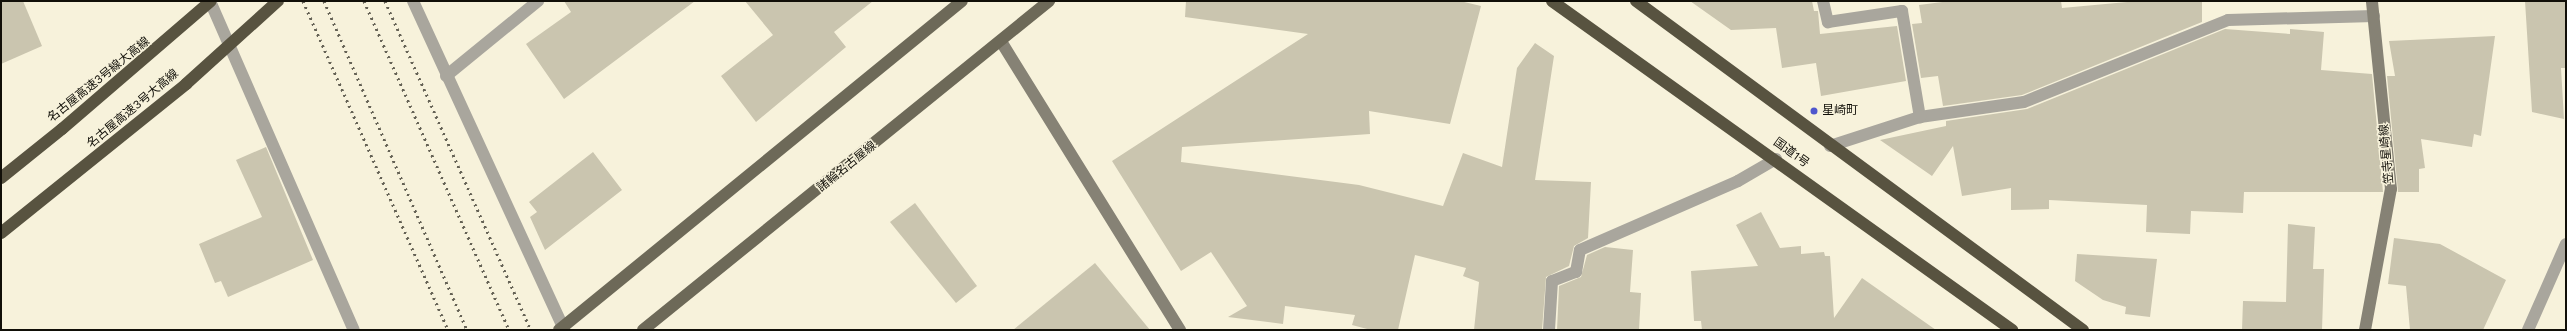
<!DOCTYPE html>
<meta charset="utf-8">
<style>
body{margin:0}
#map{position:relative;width:2567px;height:331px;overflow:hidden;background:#f7f2db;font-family:"Work Sans","Noto Sans JP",sans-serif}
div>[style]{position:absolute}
.building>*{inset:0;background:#cac5af}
.lane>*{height:12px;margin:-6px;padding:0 6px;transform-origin:6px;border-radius:6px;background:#a9a69d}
.street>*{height:12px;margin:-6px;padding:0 6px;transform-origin:6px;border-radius:6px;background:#a9a69d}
.secondary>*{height:12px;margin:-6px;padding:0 6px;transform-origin:6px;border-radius:6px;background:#868275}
.primary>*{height:12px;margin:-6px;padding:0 6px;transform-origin:6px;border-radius:6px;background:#6d6958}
.highway>*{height:12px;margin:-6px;padding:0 6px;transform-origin:6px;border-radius:6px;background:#585340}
.rail>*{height:3px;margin-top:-1.5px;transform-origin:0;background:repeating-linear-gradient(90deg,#656255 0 2px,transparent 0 6px)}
.highway-bridge>*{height:12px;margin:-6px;padding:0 6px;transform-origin:6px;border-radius:6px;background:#585340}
.dots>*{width:11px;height:11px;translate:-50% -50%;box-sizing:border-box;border:2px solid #f7f2db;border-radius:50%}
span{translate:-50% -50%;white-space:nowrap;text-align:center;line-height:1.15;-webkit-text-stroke:3px #f7f2db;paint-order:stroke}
.street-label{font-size:12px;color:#110f08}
.poi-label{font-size:12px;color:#110f08}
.left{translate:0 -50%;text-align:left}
.frame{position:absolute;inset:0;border:2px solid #110f08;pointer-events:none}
</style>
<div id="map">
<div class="building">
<i style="clip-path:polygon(1px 1px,23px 1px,42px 46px,1px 64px)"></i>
<i style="clip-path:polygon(564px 1px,695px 1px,564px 99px,526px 44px,571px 12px)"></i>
<i style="clip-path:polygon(745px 1px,873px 1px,834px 32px,846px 47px,756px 122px,721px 76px,773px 35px)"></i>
<i style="clip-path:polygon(1186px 1px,1460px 1px,1481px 6px,1450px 124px,1369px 111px,1370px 134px,1182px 147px,1181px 162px,1359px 185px,1443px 206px,1463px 153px,1502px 167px,1517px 68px,1535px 43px,1554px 56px,1535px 180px,1591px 182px,1588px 238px,1574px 246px,1569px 266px,1546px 277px,1542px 330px,1474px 330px,1479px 282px,1463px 276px,1466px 268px,1415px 255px,1398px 330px,1371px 330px,1352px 325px,1355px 315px,1285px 306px,1283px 324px,1228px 317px,1247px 306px,1211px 252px,1181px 271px,1112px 161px,1308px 34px,1185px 17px)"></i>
<i style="clip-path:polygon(1690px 1px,1812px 1px,1814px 11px,1818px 11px,1820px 34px,1897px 26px,1906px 81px,1821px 96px,1816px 63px,1782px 68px,1776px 28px,1731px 30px)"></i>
<i style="clip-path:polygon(1950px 1px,2061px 1px,2062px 8px,2138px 1px,2202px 1px,2202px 22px,2022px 95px,1943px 106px,1938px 76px,1921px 78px,1912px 24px,1922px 23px,1919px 5px)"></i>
<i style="clip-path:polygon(2525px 1px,2566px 1px,2566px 68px,2561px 68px,2564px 119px,2532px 112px)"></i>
<i style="clip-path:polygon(2225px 29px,2290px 34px,2290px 29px,2324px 32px,2321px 70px,2372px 74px,2383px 192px,2244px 192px,2243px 213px,2191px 211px,2190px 234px,2146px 232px,2147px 205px,2049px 200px,2049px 209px,2011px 210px,2011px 188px,1962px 196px,1953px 146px,1932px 176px,1880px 140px,1946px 126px,1946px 121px,2027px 109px)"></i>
<i style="clip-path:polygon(2495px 36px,2481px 136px,2474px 134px,2472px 147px,2421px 139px,2425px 168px,2419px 169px,2419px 192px,2398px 192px,2387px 76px,2395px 76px,2389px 41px)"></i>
<i style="clip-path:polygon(266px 147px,313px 260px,228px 297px,221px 281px,215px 283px,199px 244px,262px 217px,236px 160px)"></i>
<i style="clip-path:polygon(593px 152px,622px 190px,545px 250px,530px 217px,537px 212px,529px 202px)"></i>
<i style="clip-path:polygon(915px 203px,977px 286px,956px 303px,890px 222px)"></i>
<i style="clip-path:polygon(1761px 212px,1780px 248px,1801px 246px,1801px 254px,1824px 252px,1825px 256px,1830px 256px,1834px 318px,1862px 278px,1936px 330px,1702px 330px,1701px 321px,1694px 321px,1691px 271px,1758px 266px,1736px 225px)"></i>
<i style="clip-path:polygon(2288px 224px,2315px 227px,2313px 269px,2324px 269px,2322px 330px,2242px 330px,2243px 301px,2286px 302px)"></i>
<i style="clip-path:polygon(2394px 238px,2440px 244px,2506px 280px,2483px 330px,2410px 330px,2406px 286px,2388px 284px)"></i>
<i style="clip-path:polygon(1605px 247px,1633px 250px,1630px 292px,1641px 293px,1639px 330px,1557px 330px,1559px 286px,1581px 277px,1587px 255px)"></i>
<i style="clip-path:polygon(2077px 254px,2157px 259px,2150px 317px,2125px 314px,2126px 307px,2103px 300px,2075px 281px)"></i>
<i style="clip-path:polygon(1095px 263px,1150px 330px,1013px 330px)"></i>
</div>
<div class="lane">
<i style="left:1823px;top:1px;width:22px;rotate:77deg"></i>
<i style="left:1828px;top:22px;width:75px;rotate:-8.5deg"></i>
<i style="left:1902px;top:11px;width:108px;rotate:80.4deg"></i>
<i style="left:1920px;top:117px;width:105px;rotate:-8.2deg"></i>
<i style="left:2024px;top:102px;width:220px;rotate:-21.9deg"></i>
<i style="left:2228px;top:20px;width:146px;rotate:-1.6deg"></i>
<i style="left:1549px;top:330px;width:49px;rotate:-86.5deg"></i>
<i style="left:1552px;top:281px;width:26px;rotate:-21deg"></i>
<i style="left:1576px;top:272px;width:22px;rotate:-80deg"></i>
<i style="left:1580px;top:250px;width:172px;rotate:-23.6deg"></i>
<i style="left:1738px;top:181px;width:44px;rotate:-30.1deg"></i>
</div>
<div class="street">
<i style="left:210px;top:1px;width:359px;rotate:66.4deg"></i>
<i style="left:413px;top:1px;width:362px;rotate:65.3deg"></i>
<i style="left:446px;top:76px;width:119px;rotate:-39.2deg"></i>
<i style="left:1830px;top:146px;width:95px;rotate:-17.9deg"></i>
<i style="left:2528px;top:330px;width:94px;rotate:-66.2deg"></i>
</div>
<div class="secondary">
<i style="left:1002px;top:43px;width:338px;rotate:58.2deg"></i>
<i style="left:2365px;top:330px;width:143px;rotate:-79.6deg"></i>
<i style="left:2391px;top:189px;width:189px;rotate:-95.8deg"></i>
</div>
<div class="primary">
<i style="left:559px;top:330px;width:520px;rotate:-39.23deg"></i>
<i style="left:643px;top:330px;width:523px;rotate:-39.02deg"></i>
</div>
<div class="highway">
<i style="left:1552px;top:1px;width:566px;rotate:35.57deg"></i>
<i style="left:1636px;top:1px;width:555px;rotate:36.35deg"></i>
<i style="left:1px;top:178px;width:78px;rotate:-38.8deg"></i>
</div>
<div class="rail">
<i style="left:303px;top:1px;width:360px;rotate:66.2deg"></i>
<i style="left:324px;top:1px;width:359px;rotate:66.5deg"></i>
<i style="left:364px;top:1px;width:360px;rotate:66.2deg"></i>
<i style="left:385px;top:1px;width:360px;rotate:66.1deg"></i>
</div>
<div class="highway-bridge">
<i style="left:62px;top:129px;width:196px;rotate:-40.7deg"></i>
<i style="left:1px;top:233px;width:238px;rotate:-38.8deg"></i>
<i style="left:186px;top:84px;width:124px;rotate:-42.1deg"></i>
</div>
<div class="dots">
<i style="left:1814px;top:111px;background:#4f57cd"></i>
</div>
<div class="street-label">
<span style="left:99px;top:80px;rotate:-39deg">名古屋高速3号線大高線</span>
<span style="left:133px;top:109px;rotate:-40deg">名古屋高速3号大高線</span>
<span style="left:1791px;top:153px;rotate:36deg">国道1号</span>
<span style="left:2387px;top:154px;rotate:-95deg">笠寺星崎線</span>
<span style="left:847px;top:167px;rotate:-39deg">諸輪名古屋線</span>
</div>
<div class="poi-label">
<span class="left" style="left:1822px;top:111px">星崎町</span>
</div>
<div class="frame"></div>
</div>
